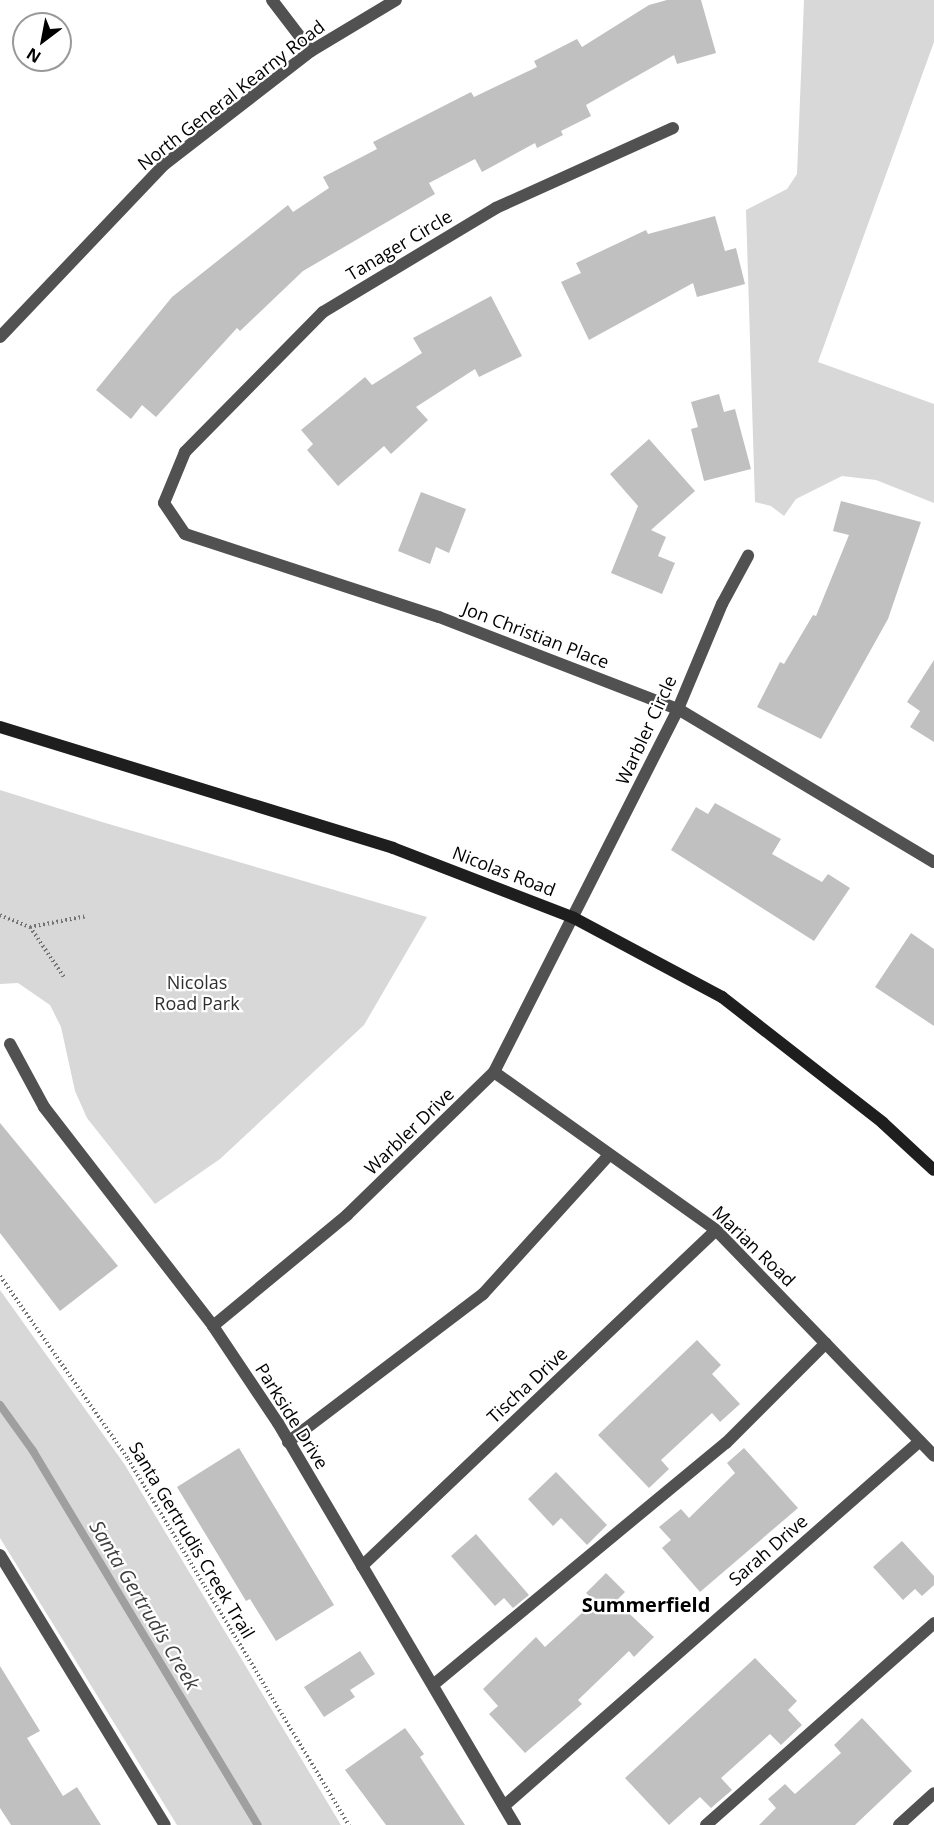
<!DOCTYPE html>
<style>
body{margin:0}
#map{position:relative;width:934px;height:1825px;overflow:hidden;background:#fff;font-family:"Open Sans",sans-serif}
div>[style]{position:absolute}
.green>*{inset:0;background:#d8d8d8}
.stream>*{height:8px;margin:-4px;padding:0 4px;transform-origin:4px;border-radius:4px;background:#9f9f9f}
.building>*{inset:0;background:#c0c0c0}
.path>*{height:4px;margin-top:-2px;transform-origin:0;background:repeating-linear-gradient(90deg,#737373 0 1.5px,transparent 0 4.5px)}
.lane>*{height:12px;margin:-6px;padding:0 6px;transform-origin:6px;border-radius:6px;background:#515151}
.street>*{height:12px;margin:-6px;padding:0 6px;transform-origin:6px;border-radius:6px;background:#515151}
.secondary>*{height:12px;margin:-6px;padding:0 6px;transform-origin:6px;border-radius:6px;background:#1e1e1e}
span{translate:-50% -50%;white-space:nowrap;text-align:center;line-height:1.15;-webkit-text-stroke:4.5px #fff;paint-order:stroke}
.street-label{font-size:18px;color:#000}
.park-label{font-size:18px;color:#2f2f2f}
.neighbourhood-label{font-size:20px;color:#000;font-weight:700}
.water-label{font-size:20px;color:#404040;font-style:italic}
.north{position:absolute;left:12px;top:12px;width:60px;height:60px;box-sizing:border-box;background:#fff;border:2px solid #999;border-radius:50%;rotate:212deg;font-size:16px;font-weight:700;line-height:24px;text-align:center;color:#000}
.north::after{content:'';display:block;margin:auto;width:21px;height:27px;background:#000;clip-path:polygon(50% 0,100% 100%,50% 72%,0 100%)}
</style>
<div id="map">
<div class="green">
<i style="clip-path:polygon(804px 0,934px 0,934px 42px,818px 362px,934px 404px,934px 503px,876px 480px,842px 476px,796px 499px,784px 516px,771px 506px,755px 502px,746px 210px,787px 189px,797px 174px)"></i>
<i style="clip-path:polygon(0 790px,102px 822px,427px 917px,364px 1025px,220px 1159px,155px 1204px,87px 1118px,75px 1091px,61px 1027px,50px 1005px,18px 983px,0 984px)"></i>
<i style="clip-path:polygon(0 1290px,125px 1465px,341px 1825px,177px 1825px,0 1538px)"></i>
</div>
<div class="stream">
<i style="left:0;top:1405px;width:57px;rotate:54.3deg"></i>
<i style="left:33px;top:1451px;width:436px;rotate:59deg"></i>
</div>
<div class="building">
<i style="clip-path:polygon(667px 0,701px 0,716px 53px,677px 64px,674px 55px,586px 105px,591px 116px,561px 131px,563px 135px,537px 148px,535px 143px,482px 172px,475px 159px,429px 183px,435px 194px,303px 271px,240px 331px,237px 328px,156px 417px,142px 405px,131px 419px,96px 390px,172px 297px,288px 205px,293px 212px,329px 188px,323px 177px,377px 149px,373px 142px,471px 92px,474px 97px,537px 67px,534px 61px,577px 39px,582px 47px,649px 5px)"></i>
<i style="clip-path:polygon(715px 216px,725px 251px,736px 248px,745px 284px,697px 297px,693px 283px,589px 340px,561px 282px,581px 273px,576px 263px,646px 230px,648px 234px)"></i>
<i style="clip-path:polygon(491px 296px,522px 356px,479px 377px,475px 369px,416px 407px,428px 420px,391px 454px,384px 446px,338px 486px,307px 450px,313px 444px,301px 430px,365px 377px,372px 385px,422px 353px,413px 338px)"></i>
<i style="clip-path:polygon(719px 394px,724px 412px,735px 409px,751px 469px,704px 481px,691px 429px,698px 427px,691px 402px)"></i>
<i style="clip-path:polygon(649px 439px,695px 491px,651px 530px,666px 537px,658px 556px,675px 563px,662px 594px,611px 573px,638px 506px,610px 474px)"></i>
<i style="clip-path:polygon(421px 492px,466px 509px,449px 553px,436px 547px,430px 564px,398px 551px)"></i>
<i style="clip-path:polygon(841px 501px,921px 522px,888px 619px,821px 739px,757px 707px,780px 662px,784px 664px,813px 615px,816px 616px,849px 535px,833px 531px)"></i>
<i style="clip-path:polygon(934px 660px,934px 742px,910px 727px,920px 711px,907px 702px)"></i>
<i style="clip-path:polygon(715px 803px,781px 839px,772px 854px,822px 882px,828px 874px,850px 888px,814px 941px,671px 850px,696px 807px,708px 814px)"></i>
<i style="clip-path:polygon(911px 933px,934px 949px,934px 1026px,875px 987px)"></i>
<i style="clip-path:polygon(0 1123px,118px 1266px,60px 1311px,0 1233px)"></i>
<i style="clip-path:polygon(697px 1340px,721px 1365px,712px 1374px,740px 1404px,720px 1422px,712px 1413px,661px 1460px,669px 1469px,649px 1488px,598px 1435px)"></i>
<i style="clip-path:polygon(239px 1448px,334px 1605px,276px 1641px,250px 1599px,246px 1601px,177px 1487px)"></i>
<i style="clip-path:polygon(744px 1448px,798px 1508px,700px 1592px,662px 1548px,671px 1540px,659px 1527px,681px 1509px,689px 1518px,735px 1473px,727px 1463px)"></i>
<i style="clip-path:polygon(556px 1472px,607px 1525px,587px 1545px,561px 1518px,553px 1526px,528px 1499px)"></i>
<i style="clip-path:polygon(476px 1534px,529px 1595px,513px 1608px,504px 1598px,495px 1606px,451px 1556px)"></i>
<i style="clip-path:polygon(902px 1541px,934px 1576px,934px 1585px,922px 1596px,915px 1589px,903px 1600px,873px 1567px)"></i>
<i style="clip-path:polygon(606px 1573px,625px 1592px,616px 1601px,654px 1637px,634px 1657px,629px 1651px,578px 1700px,582px 1704px,525px 1753px,489px 1714px,498px 1706px,483px 1689px,536px 1637px,545px 1647px,595px 1601px,586px 1593px)"></i>
<i style="clip-path:polygon(360px 1651px,375px 1674px,350px 1690px,355px 1697px,324px 1717px,304px 1687px)"></i>
<i style="clip-path:polygon(755px 1658px,797px 1701px,788px 1710px,802px 1725px,781px 1745px,770px 1734px,721px 1778px,732px 1790px,711px 1808px,700px 1797px,669px 1825px,625px 1778px)"></i>
<i style="clip-path:polygon(0 1666px,40px 1731px,27px 1738px,63px 1796px,77px 1787px,101px 1825px,11px 1825px,0 1808px)"></i>
<i style="clip-path:polygon(862px 1718px,912px 1771px,855px 1825px,759px 1825px,776px 1808px,768px 1799px,785px 1784px,795px 1794px,841px 1753px,834px 1745px)"></i>
<i style="clip-path:polygon(405px 1728px,424px 1754px,420px 1757px,465px 1825px,386px 1825px,345px 1770px)"></i>
</div>
<div class="path">
<i style="left:0;top:915px;width:32px;rotate:22deg"></i>
<i style="left:30px;top:927px;width:60px;rotate:55.8deg"></i>
<i style="left:30px;top:927px;width:58px;rotate:-10.9deg"></i>
<i style="left:0;top:1276px;width:223px;rotate:55deg"></i>
<i style="left:128px;top:1459px;width:428px;rotate:58.9deg"></i>
</div>
<div class="lane">
<i style="left:288px;top:1442px;width:245px;rotate:-37.2deg"></i>
<i style="left:483px;top:1294px;width:188px;rotate:-47.8deg"></i>
<i style="left:0;top:1555px;width:316px;rotate:58.6deg"></i>
<i style="left:433px;top:1685px;width:380px;rotate:-39.6deg"></i>
<i style="left:726px;top:1443px;width:141px;rotate:-45deg"></i>
<i style="left:706px;top:1825px;width:305px;rotate:-41.5deg"></i>
</div>
<div class="street">
<i style="left:272px;top:0;width:64px;rotate:52.6deg"></i>
<i style="left:673px;top:128px;width:194px;rotate:155.7deg"></i>
<i style="left:496px;top:208px;width:202px;rotate:149deg"></i>
<i style="left:323px;top:312px;width:197px;rotate:134.6deg"></i>
<i style="left:185px;top:452px;width:55px;rotate:112.4deg"></i>
<i style="left:164px;top:503px;width:37px;rotate:56deg"></i>
<i style="left:185px;top:534px;width:267px;rotate:18.1deg"></i>
<i style="left:439px;top:617px;width:256px;rotate:21.1deg"></i>
<i style="left:678px;top:709px;width:298px;rotate:30.9deg"></i>
<i style="left:0;top:337px;width:239px;rotate:-46.4deg"></i>
<i style="left:165px;top:164px;width:185px;rotate:-37.7deg"></i>
<i style="left:311px;top:51px;width:99px;rotate:-31deg"></i>
<i style="left:10px;top:1044px;width:72px;rotate:61.6deg"></i>
<i style="left:44px;top:1107px;width:277px;rotate:52.3deg"></i>
<i style="left:213px;top:1326px;width:117px;rotate:56.2deg"></i>
<i style="left:278px;top:1423px;width:467px;rotate:59.5deg"></i>
<i style="left:494px;top:1072px;width:272px;rotate:35.4deg"></i>
<i style="left:716px;top:1230px;width:314px;rotate:46deg"></i>
<i style="left:213px;top:1326px;width:174px;rotate:-39.6deg"></i>
<i style="left:347px;top:1215px;width:205px;rotate:-44.2deg"></i>
<i style="left:494px;top:1072px;width:407px;rotate:-63.1deg"></i>
<i style="left:678px;top:709px;width:114px;rotate:-67.3deg"></i>
<i style="left:722px;top:604px;width:55px;rotate:-61.6deg"></i>
<i style="left:362px;top:1566px;width:488px;rotate:-43.5deg"></i>
<i style="left:504px;top:1806px;width:553px;rotate:-41.26deg"></i>
<i style="left:899px;top:1825px;width:47px;rotate:-42.4deg"></i>
</div>
<div class="secondary">
<i style="left:0;top:727px;width:411px;rotate:17.1deg"></i>
<i style="left:393px;top:848px;width:194px;rotate:21.1deg"></i>
<i style="left:574px;top:918px;width:168px;rotate:28.1deg"></i>
<i style="left:722px;top:997px;width:204px;rotate:38deg"></i>
<i style="left:883px;top:1123px;width:69px;rotate:42.7deg"></i>
</div>
<div class="street-label">
<span style="left:231px;top:95px;rotate:-38deg">North General Kearny Road</span>
<span style="left:399px;top:245px;rotate:-31deg">Tanager Circle</span>
<span style="left:536px;top:635px;rotate:21deg">Jon Christian Place</span>
<span style="left:646px;top:730px;rotate:-65deg">Warbler Circle</span>
<span style="left:504px;top:871px;rotate:21deg">Nicolas Road</span>
<span style="left:409px;top:1131px;rotate:-44deg">Warbler Drive</span>
<span style="left:754px;top:1246px;rotate:44deg">Marian Road</span>
<span style="left:527px;top:1385px;rotate:-43deg">Tischa Drive</span>
<span style="left:292px;top:1416px;rotate:58deg">Parkside Drive</span>
<span style="left:192px;top:1540px;rotate:59deg">Santa Gertrudis Creek Trail</span>
<span style="left:768px;top:1550px;rotate:-41deg">Sarah Drive</span>
</div>
<div class="park-label">
<span style="left:197px;top:993px">Nicolas<br>Road Park</span>
</div>
<div class="neighbourhood-label">
<span style="left:646px;top:1604px">Summerfield</span>
</div>
<div class="water-label">
<span style="left:145px;top:1605px;rotate:59deg">Santa Gertrudis Creek</span>
</div>
<div class="north">N</div>
</div>
